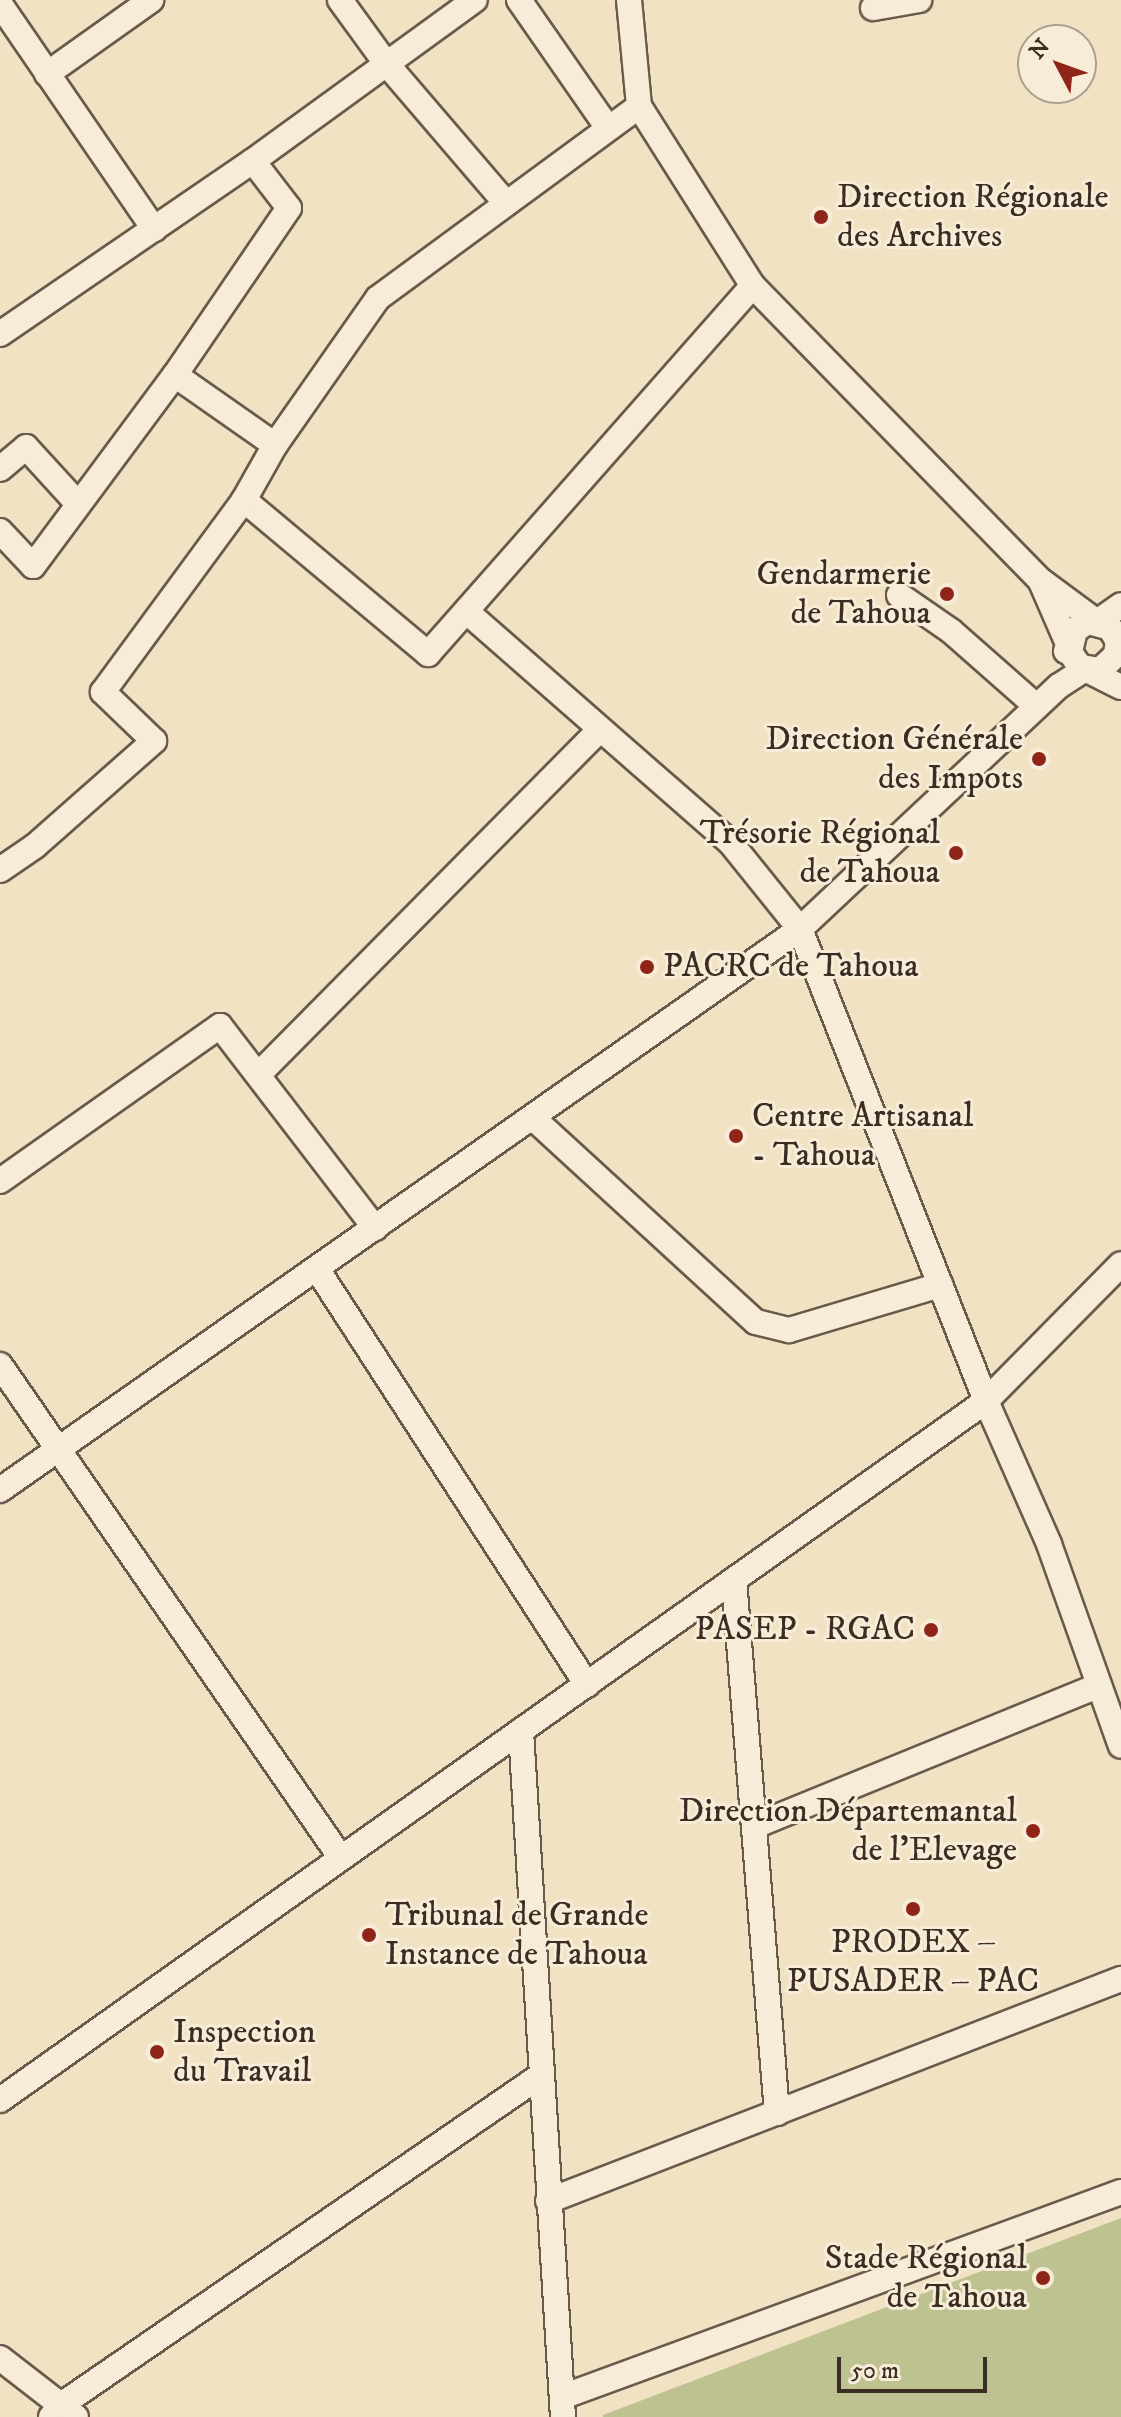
<!DOCTYPE html>
<meta charset="utf-8">
<style>
body{margin:0}
#map{position:relative;width:1121px;height:2417px;overflow:hidden;background:#f1e2c3;font-family:"IM FELL DW Pica",serif}
div>[style]{position:absolute}
.green>*{inset:0;background:#bec291}
.roads{filter:drop-shadow(2px 0 #695a4b) drop-shadow(-2px 0 #695a4b) drop-shadow(0 2px #695a4b) drop-shadow(0 -2px #695a4b)}
.minor>*{height:24px;margin:-12px;padding:0 12px;transform-origin:12px;border-radius:12px;background:#f6ecd8}
.dots>*{width:22px;height:22px;translate:-50% -50%;box-sizing:border-box;border:4px solid #f6ecd8;border-radius:50%}
span{translate:-50% -50%;white-space:nowrap;text-align:center;line-height:1.15;-webkit-text-stroke:6px #f6ecd8;paint-order:stroke}
.poi-label{font-size:34px;color:#3c2d23}
.left{translate:0 -50%;text-align:left}
.right{translate:-100% -50%;text-align:right}
.north{position:absolute;left:1017px;top:24px;width:80px;height:80px;box-sizing:border-box;background:#f6ecd8;border:2px solid #aca090;border-radius:50%;rotate:311deg;font-size:22px;font-weight:700;line-height:32px;text-align:center;color:#3c2d23}
.north::after{content:'';display:block;margin:auto;width:28px;height:36px;background:#8f2418;clip-path:polygon(50% 0,100% 100%,50% 72%,0 100%)}
.scale{position:absolute;left:837px;top:2357px;width:150px;height:36px;box-sizing:border-box;border:4px solid #3c2d23;border-top:0;padding-left:10px;font-size:24px;line-height:28px;white-space:nowrap;color:#3c2d23;-webkit-text-stroke:6px #f6ecd8;paint-order:stroke}
</style>
<div id="map">
<div class="green">
<i style="clip-path:polygon(1121px 2218px,1121px 2417px,603px 2417px,603px 2415px)"></i>
</div>
<div class="roads">
<div class="minor">
<i style="left:340px;top:0;width:77px;rotate:54deg"></i>
<i style="left:385px;top:62px;width:186px;rotate:49.4deg"></i>
<i style="left:519px;top:0;width:156px;rotate:55.2deg"></i>
<i style="left:629px;top:0;width:106px;rotate:84.6deg"></i>
<i style="left:639px;top:106px;width:213px;rotate:57.7deg"></i>
<i style="left:753px;top:286px;width:411px;rotate:45.7deg"></i>
<i style="left:1040px;top:580px;width:71px;rotate:36.4deg"></i>
<i style="left:0;top:4px;width:273px;rotate:55.6deg"></i>
<i style="left:873px;top:8px;width:47px;rotate:-9.9deg"></i>
<i style="left:47px;top:74px;width:128px;rotate:-35.4deg"></i>
<i style="left:0;top:334px;width:306px;rotate:-34.4deg"></i>
<i style="left:253px;top:161px;width:274px;rotate:-36deg"></i>
<i style="left:175px;top:375px;width:122px;rotate:35deg"></i>
<i style="left:0;top:469px;width:34px;rotate:-40deg"></i>
<i style="left:26px;top:447px;width:77px;rotate:47.6deg"></i>
<i style="left:244px;top:500px;width:240px;rotate:39.9deg"></i>
<i style="left:428px;top:654px;width:491px;rotate:-48.6deg"></i>
<i style="left:0;top:531px;width:48px;rotate:46.7deg"></i>
<i style="left:33px;top:566px;width:238px;rotate:-53.4deg"></i>
<i style="left:175px;top:375px;width:202px;rotate:-55.7deg"></i>
<i style="left:289px;top:208px;width:59px;rotate:-127.5deg"></i>
<i style="left:1041px;top:582px;width:70px;rotate:66.4deg"></i>
<i style="left:1069px;top:646px;width:6px;rotate:121deg"></i>
<i style="left:899px;top:595px;width:63px;rotate:34.7deg"></i>
<i style="left:951px;top:631px;width:112px;rotate:41.4deg"></i>
<i style="left:467px;top:612px;width:349px;rotate:41.2deg"></i>
<i style="left:730px;top:842px;width:112px;rotate:51.2deg"></i>
<i style="left:800px;top:929px;width:507px;rotate:68.49deg"></i>
<i style="left:986px;top:1401px;width:156px;rotate:66.2deg"></i>
<i style="left:1049px;top:1544px;width:214px;rotate:70.4deg"></i>
<i style="left:1097px;top:622px;width:29px;rotate:-35deg"></i>
<i style="left:1118px;top:640px;width:15px;rotate:98deg"></i>
<i style="left:1116px;top:655px;width:22px;rotate:137deg"></i>
<i style="left:1100px;top:670px;width:20px;rotate:-171deg"></i>
<i style="left:1080px;top:667px;width:18px;rotate:-124deg"></i>
<i style="left:1070px;top:652px;width:23px;rotate:-77deg"></i>
<i style="left:1075px;top:630px;width:15px;rotate:-32deg"></i>
<i style="left:1088px;top:622px;width:23px;rotate:15deg"></i>
<i style="left:1110px;top:628px;width:21px;rotate:59deg"></i>
<i style="left:0;top:870px;width:42px;rotate:-34.4deg"></i>
<i style="left:35px;top:846px;width:159px;rotate:-41.4deg"></i>
<i style="left:154px;top:741px;width:71px;rotate:-136.1deg"></i>
<i style="left:103px;top:692px;width:238px;rotate:-53.7deg"></i>
<i style="left:244px;top:500px;width:63px;rotate:-60.6deg"></i>
<i style="left:275px;top:445px;width:179px;rotate:-55deg"></i>
<i style="left:378px;top:298px;width:324px;rotate:-36.3deg"></i>
<i style="left:259px;top:1074px;width:482px;rotate:-45.3deg"></i>
<i style="left:533px;top:1118px;width:302px;rotate:42.5deg"></i>
<i style="left:756px;top:1322px;width:34px;rotate:14deg"></i>
<i style="left:789px;top:1330px;width:158px;rotate:-16.6deg"></i>
<i style="left:0;top:1181px;width:269px;rotate:-35.2deg"></i>
<i style="left:220px;top:1026px;width:255px;rotate:52.5deg"></i>
<i style="left:317px;top:1269px;width:496px;rotate:57deg"></i>
<i style="left:0;top:1365px;width:599px;rotate:55.33deg"></i>
<i style="left:0;top:1490px;width:977px;rotate:-35.04deg"></i>
<i style="left:800px;top:929px;width:355px;rotate:-43.2deg"></i>
<i style="left:1059px;top:686px;width:31px;rotate:-33deg"></i>
<i style="left:1085px;top:669px;width:40px;rotate:26.6deg"></i>
<i style="left:734px;top:1580px;width:535px;rotate:85.39deg"></i>
<i style="left:521px;top:1731px;width:687px;rotate:86.5deg"></i>
<i style="left:757px;top:1825px;width:368px;rotate:-22.2deg"></i>
<i style="left:0;top:2100px;width:1209px;rotate:-35.33deg"></i>
<i style="left:986px;top:1401px;width:192px;rotate:-45.4deg"></i>
<i style="left:548px;top:2201px;width:615px;rotate:-21.18deg"></i>
<i style="left:0;top:2358px;width:96px;rotate:37.8deg"></i>
<i style="left:562px;top:2397px;width:595px;rotate:-20.14deg"></i>
<i style="left:51px;top:2417px;width:16px;rotate:-50deg"></i>
<i style="left:61px;top:2405px;width:581px;rotate:-34.48deg"></i>
</div>
</div>
<div class="dots">
<i style="left:821px;top:217px;background:#8f2418"></i>
<i style="left:947px;top:594px;background:#8f2418"></i>
<i style="left:1039px;top:759px;background:#8f2418"></i>
<i style="left:956px;top:853px;background:#8f2418"></i>
<i style="left:647px;top:967px;background:#8f2418"></i>
<i style="left:736px;top:1136px;background:#8f2418"></i>
<i style="left:931px;top:1630px;background:#8f2418"></i>
<i style="left:1033px;top:1831px;background:#8f2418"></i>
<i style="left:913px;top:1909px;background:#8f2418"></i>
<i style="left:369px;top:1935px;background:#8f2418"></i>
<i style="left:157px;top:2052px;background:#8f2418"></i>
<i style="left:1043px;top:2278px;background:#8f2418"></i>
</div>
<div class="poi-label">
<span class="left" style="left:837px;top:217px">Direction Régionale<br>des Archives</span>
<span class="right" style="left:931px;top:594px">Gendarmerie<br>de Tahoua</span>
<span class="right" style="left:1023px;top:759px">Direction Générale<br>des Impots</span>
<span class="right" style="left:940px;top:853px">Trésorie Régional<br>de Tahoua</span>
<span class="left" style="left:663px;top:967px">PACRC de Tahoua</span>
<span class="left" style="left:752px;top:1136px">Centre Artisanal<br>- Tahoua</span>
<span class="right" style="left:915px;top:1630px">PASEP - RGAC</span>
<span class="right" style="left:1017px;top:1831px">Direction Départemantal<br>de l'Elevage</span>
<span class="left" style="left:385px;top:1935px">Tribunal de Grande<br>Instance de Tahoua</span>
<span style="left:913px;top:1962px">PRODEX –<br>PUSADER – PAC</span>
<span class="left" style="left:173px;top:2052px">Inspection<br>du Travail</span>
<span class="right" style="left:1027px;top:2278px">Stade Régional<br>de Tahoua</span>
</div>
<div class="north">N</div>
<div class="scale">50 m</div>
</div>
